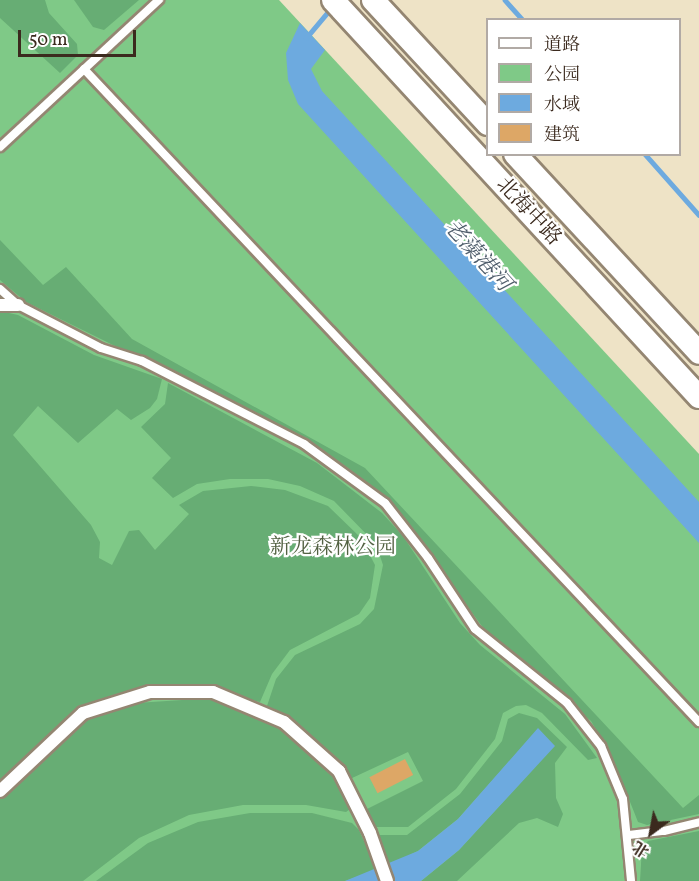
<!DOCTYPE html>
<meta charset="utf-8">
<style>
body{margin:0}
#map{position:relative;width:699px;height:881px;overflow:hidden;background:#eee3c6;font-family:Vollkorn,"Noto Serif SC",serif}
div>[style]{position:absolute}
.green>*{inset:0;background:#7fc987}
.forest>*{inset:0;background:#67ad74}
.water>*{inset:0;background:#6daadf}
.stream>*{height:4.5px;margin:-2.25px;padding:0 2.25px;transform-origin:2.25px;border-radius:2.25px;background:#6daadf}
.building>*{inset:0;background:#dda766;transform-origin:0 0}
.roads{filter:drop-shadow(2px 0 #948672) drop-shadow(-2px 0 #948672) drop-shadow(0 2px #948672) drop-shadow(0 -2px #948672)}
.service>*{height:8px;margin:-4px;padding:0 4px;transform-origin:4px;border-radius:4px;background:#fff}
.pedestrian>*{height:12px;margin:-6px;padding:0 6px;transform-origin:6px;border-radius:6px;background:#fff}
.secondary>*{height:22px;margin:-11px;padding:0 11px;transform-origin:11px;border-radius:11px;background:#fff}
span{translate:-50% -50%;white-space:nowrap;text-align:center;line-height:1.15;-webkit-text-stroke:4.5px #fff;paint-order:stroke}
.street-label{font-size:21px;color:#3b2a1e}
.park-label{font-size:21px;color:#536243}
.water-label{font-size:22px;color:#4f5d6b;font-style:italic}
.legend{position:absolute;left:486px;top:18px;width:195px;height:138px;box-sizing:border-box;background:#fff;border:2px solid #b1aaa5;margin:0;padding:8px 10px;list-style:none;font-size:18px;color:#3b2a1e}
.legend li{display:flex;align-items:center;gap:12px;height:30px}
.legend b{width:30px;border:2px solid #b1aaa5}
.north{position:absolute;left:621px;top:803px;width:60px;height:60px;-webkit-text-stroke:4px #fff;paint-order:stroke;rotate:212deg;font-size:16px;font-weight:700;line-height:24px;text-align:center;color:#3b2a1e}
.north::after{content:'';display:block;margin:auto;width:21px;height:27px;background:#3b2a1e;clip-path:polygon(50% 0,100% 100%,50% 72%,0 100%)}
.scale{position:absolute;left:18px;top:30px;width:118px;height:27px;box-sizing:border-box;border:3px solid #3b2a1e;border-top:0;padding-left:8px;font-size:18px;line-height:21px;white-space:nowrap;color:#3b2a1e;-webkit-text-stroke:4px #fff;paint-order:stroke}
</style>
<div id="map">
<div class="green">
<i style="clip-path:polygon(0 0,279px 0,699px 454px,699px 881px,0 881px)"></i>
</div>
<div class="forest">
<i style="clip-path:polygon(0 0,45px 0,49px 13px,77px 44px,78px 55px,60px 73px,0 18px)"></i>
<i style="clip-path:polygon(74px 0,139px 0,104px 30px,93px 27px)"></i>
<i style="clip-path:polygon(0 240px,43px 285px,66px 267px,132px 339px,365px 468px,683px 808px,699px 795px,699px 814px,647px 825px,638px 822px,613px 759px,591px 721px,487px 633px,390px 501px,348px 468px,293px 434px,26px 302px,0 280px)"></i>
<i style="clip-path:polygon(0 311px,18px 315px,94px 355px,162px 379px,157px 399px,150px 408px,131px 420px,117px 409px,78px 443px,38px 406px,13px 435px,91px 525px,100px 542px,99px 558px,112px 565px,129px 531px,139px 530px,155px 550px,189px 514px,179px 505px,203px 491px,251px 486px,285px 490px,328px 506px,361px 538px,375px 565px,370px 598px,359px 614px,290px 650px,272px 674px,260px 702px,210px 689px,88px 707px,60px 725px,0 783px)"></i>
<i style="clip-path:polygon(168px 383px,317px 463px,382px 513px,403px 536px,460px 623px,480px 645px,565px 714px,597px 758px,588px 760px,542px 713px,526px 705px,516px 706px,503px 713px,495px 739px,456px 789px,408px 827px,373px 827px,365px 810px,423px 781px,408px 752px,350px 779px,301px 728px,267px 706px,276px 679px,295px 655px,360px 624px,374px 609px,383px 565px,376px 544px,334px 501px,300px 486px,268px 479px,230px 479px,197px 484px,173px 498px,152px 478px,171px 458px,141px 427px,165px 404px)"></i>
<i style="clip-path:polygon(213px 698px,276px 722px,330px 770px,350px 809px,346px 812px,306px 805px,243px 805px,189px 815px,139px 838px,83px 881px,0 881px,0 796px,78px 725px,99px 712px,136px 703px)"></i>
<i style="clip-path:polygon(519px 713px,537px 718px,567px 747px,555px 763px,556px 798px,563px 814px,558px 827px,537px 818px,519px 823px,457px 881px,421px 881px,459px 850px,554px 746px,538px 729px,458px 819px,418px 851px,389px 865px,377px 839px,380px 835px,407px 835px,460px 794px,502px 741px,508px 719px)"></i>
<i style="clip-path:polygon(250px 813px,312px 813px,352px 823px,359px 830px,377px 870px,345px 881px,96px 881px,148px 843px,198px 822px)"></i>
<i style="clip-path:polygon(699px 831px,699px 881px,640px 881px,642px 848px,648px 841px)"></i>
</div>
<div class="water">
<i style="clip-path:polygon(300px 23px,325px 50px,311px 69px,322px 91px,699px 502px,699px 543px,298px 104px,288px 80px,286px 53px)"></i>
<i style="clip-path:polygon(538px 728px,555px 746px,459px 850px,421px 881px,345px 881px,418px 851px,458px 819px)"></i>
</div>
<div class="stream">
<i style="left:505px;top:0;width:27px;rotate:48deg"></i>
<i style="left:306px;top:38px;width:39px;rotate:-50deg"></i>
<i style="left:645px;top:154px;width:81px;rotate:48.5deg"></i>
</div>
<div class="building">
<i style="left:405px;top:759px;width:18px;height:40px;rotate:63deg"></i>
</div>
<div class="roads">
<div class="service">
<i style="left:84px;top:69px;width:897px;rotate:46.72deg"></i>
<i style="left:0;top:147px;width:217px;rotate:-42.8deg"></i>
<i style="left:0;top:289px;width:24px;rotate:42deg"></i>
<i style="left:18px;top:305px;width:93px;rotate:27.4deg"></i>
<i style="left:101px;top:348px;width:43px;rotate:17.6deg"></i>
<i style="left:142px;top:361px;width:182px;rotate:27.1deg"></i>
<i style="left:304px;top:444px;width:100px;rotate:36.1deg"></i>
<i style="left:385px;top:503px;width:70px;rotate:52deg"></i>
<i style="left:428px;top:558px;width:85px;rotate:56.5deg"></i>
<i style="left:475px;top:629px;width:118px;rotate:38.8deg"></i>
<i style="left:567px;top:703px;width:55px;rotate:51.7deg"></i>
<i style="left:601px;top:746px;width:57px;rotate:67.5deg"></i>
<i style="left:623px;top:799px;width:82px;rotate:84.4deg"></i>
<i style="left:629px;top:835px;width:35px;rotate:-7deg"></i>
<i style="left:664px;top:831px;width:36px;rotate:-14deg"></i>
</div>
<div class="pedestrian">
<i style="left:0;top:305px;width:18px"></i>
<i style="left:0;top:791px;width:114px;rotate:-43.2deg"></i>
<i style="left:83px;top:713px;width:70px;rotate:-17.4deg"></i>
<i style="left:150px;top:692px;width:63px"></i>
<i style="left:213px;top:692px;width:77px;rotate:22.9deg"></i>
<i style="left:284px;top:722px;width:74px;rotate:41.7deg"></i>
<i style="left:339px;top:771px;width:69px;rotate:63.4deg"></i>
<i style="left:370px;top:833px;width:51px;rotate:70.5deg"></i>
</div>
<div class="secondary">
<i style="left:333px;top:0;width:540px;rotate:47.33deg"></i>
<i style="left:373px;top:0;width:169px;rotate:47.2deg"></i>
<i style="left:515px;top:154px;width:271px;rotate:47.2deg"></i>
</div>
</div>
<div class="street-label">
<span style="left:528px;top:212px;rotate:47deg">北海中路</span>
</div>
<div class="park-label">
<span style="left:333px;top:548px">新龙森林公园</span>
</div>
<div class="water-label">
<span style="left:477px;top:256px;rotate:48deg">老藻港河</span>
</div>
<ul class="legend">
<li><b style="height:8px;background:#fff"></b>道路</li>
<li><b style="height:16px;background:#7fc987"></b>公园</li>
<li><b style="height:16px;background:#6daadf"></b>水域</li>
<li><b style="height:16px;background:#dda766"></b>建筑</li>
</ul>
<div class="north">北</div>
<div class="scale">50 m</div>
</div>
